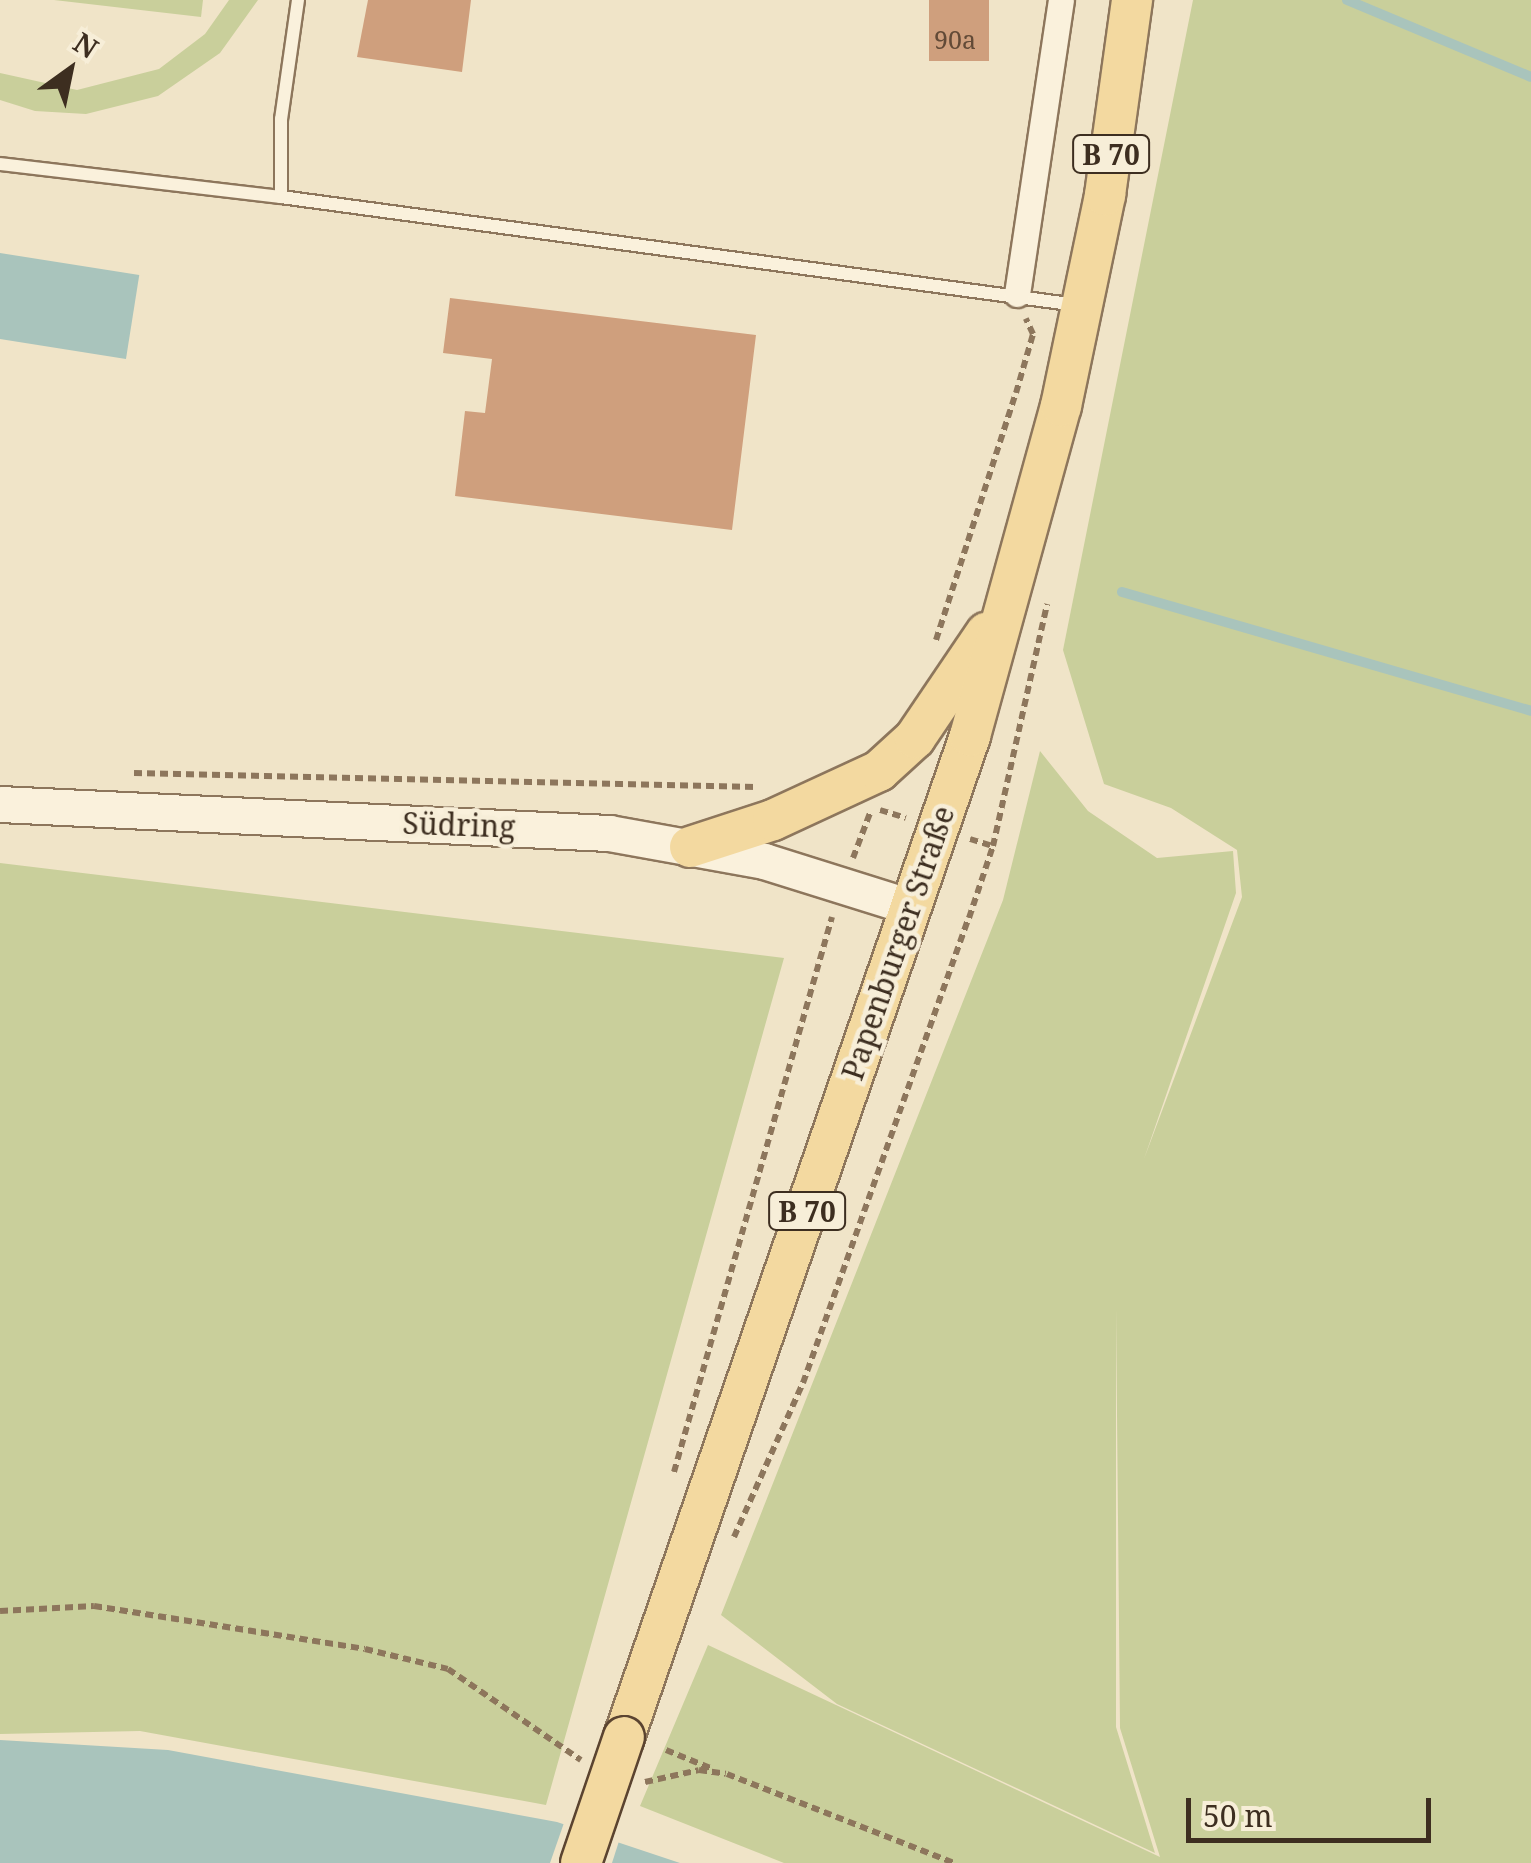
<!DOCTYPE html>
<meta charset="utf-8">
<style>
body{margin:0}
#map{position:relative;width:1531px;height:1863px;overflow:hidden;background:#f0e4c8;font-family:"Noto Serif",serif}
div>[style]{position:absolute}
.green>*{inset:0;background:#c9cf9b}
.water>*{inset:0;background:#a9c4bc;transform-origin:0 0}
.pier>*{inset:0;background:#f0e4c8}
.stream>*{height:10px;margin:-5px;padding:0 5px;transform-origin:5px;border-radius:5px;background:#a9c4bc}
.building>*{inset:0;background:#cf9f7d;transform-origin:0 0}
.path>*{height:6px;margin-top:-3px;transform-origin:0;background:repeating-linear-gradient(90deg,#8d765c 0 8px,transparent 0 13px)}
.roads{filter:drop-shadow(2px 0 #8d765c) drop-shadow(-2px 0 #8d765c) drop-shadow(0 2px #8d765c) drop-shadow(0 -2px #8d765c)}
.service>*{height:12px;margin:-6px;padding:0 6px;transform-origin:6px;border-radius:6px;background:#faf1dc}
.minor>*{height:25px;margin:-12.5px;padding:0 12.5px;transform-origin:12.5px;border-radius:12.5px;background:#faf1dc}
.secondary>*{height:35px;margin:-17.5px;padding:0 17.5px;transform-origin:17.5px;border-radius:17.5px;background:#faf1dc}
.primary>*{height:40px;margin:-20px;padding:0 20px;transform-origin:20px;border-radius:20px;background:#f3d9a0}
.bridges{filter:drop-shadow(2px 0 #5b4430) drop-shadow(-2px 0 #5b4430) drop-shadow(0 2px #5b4430) drop-shadow(0 -2px #5b4430)}
.primary-bridge>*{height:40px;margin:-20px;padding:0 20px;transform-origin:20px;border-radius:20px;background:#f3d9a0}
span{translate:-50% -50%;white-space:nowrap;text-align:center;line-height:1.15;-webkit-text-stroke:9px #f7eed8;paint-order:stroke}
.number-label{font-size:25px;color:#624a37}
.number-label span{-webkit-text-stroke-width:0}
.shield-label span{padding:2px 8px;background:#f7eed8;border:2px solid;border-radius:8px;-webkit-text-stroke-width:0}
.shield-label{font-size:28px;color:#3d2e20;font-weight:700}
.street-label{font-size:30px;color:#3d2e20}
.north{position:absolute;left:20px;top:20px;width:100px;height:100px;-webkit-text-stroke:8px #f7eed8;paint-order:stroke;rotate:33deg;font-size:28px;font-weight:700;line-height:40px;text-align:center;color:#3d2e20}
.north::after{content:'';display:block;margin:auto;width:35px;height:45px;background:#3d2e20;clip-path:polygon(50% 0,100% 100%,50% 72%,0 100%)}
.scale{position:absolute;left:1186px;top:1798px;width:245px;height:45px;box-sizing:border-box;border:5px solid #3d2e20;border-top:0;padding-left:12px;font-size:30px;line-height:35px;white-space:nowrap;color:#3d2e20;-webkit-text-stroke:8px #f7eed8;paint-order:stroke}
</style>
<div id="map">
<div class="green">
<i style="clip-path:polygon(54px 0,203px 0,201px 17px)"></i>
<i style="clip-path:polygon(229px 0,258px 0,220px 53px,158px 96px,86px 114px,35px 111px,0 100px,0 73px,77px 90px,159px 69px,205px 34px)"></i>
<i style="clip-path:polygon(1193px 0,1531px 0,1531px 1863px,784px 1863px,640px 1806px,708px 1645px,1160px 1857px,1120px 1728px,1116px 1308px,1116px 1727px,1155px 1853px,837px 1704px,721px 1615px,1003px 900px,1040px 751px,1088px 811px,1157px 858px,1233px 851px,1236px 893px,1144px 1159px,1242px 897px,1237px 850px,1171px 808px,1104px 784px,1063px 650px)"></i>
<i style="clip-path:polygon(0 863px,784px 958px,546px 1805px,140px 1731px,0 1734px)"></i>
</div>
<div class="water">
<i style="left:0;top:253px;width:141px;height:85px;rotate:9deg"></i>
<i style="clip-path:polygon(0 1740px,168px 1750px,557px 1822px,680px 1863px,0 1863px)"></i>
</div>
<div class="pier">
<i style="clip-path:polygon(565px 1820px,620px 1838px,612px 1863px,550px 1863px)"></i>
</div>
<div class="stream">
<i style="left:1347px;top:0;width:199px;rotate:22.7deg"></i>
<i style="left:1122px;top:592px;width:426px;rotate:16.2deg"></i>
</div>
<div class="building">
<i style="clip-path:polygon(368px 0,471px 0,462px 72px,357px 57px)"></i>
<i style="left:929px;top:0;width:60px;height:61px"></i>
<i style="clip-path:polygon(450px 298px,756px 335px,732px 530px,455px 496px,465px 411px,485px 413px,492px 359px,443px 353px)"></i>
</div>
<div class="path">
<i style="left:936px;top:640px;width:260px;rotate:-72.1deg"></i>
<i style="left:1016px;top:393px;width:61px;rotate:-73.9deg"></i>
<i style="left:1033px;top:334px;width:17px;rotate:-115deg"></i>
<i style="left:134px;top:773px;width:622px;rotate:1.29deg"></i>
<i style="left:880px;top:810px;width:27px;rotate:17deg"></i>
<i style="left:970px;top:839px;width:24px;rotate:17deg"></i>
<i style="left:853px;top:858px;width:48px;rotate:-69.3deg"></i>
<i style="left:674px;top:1472px;width:577px;rotate:-74.11deg"></i>
<i style="left:734px;top:1537px;width:169px;rotate:-65.9deg"></i>
<i style="left:803px;top:1383px;width:494px;rotate:-70.4deg"></i>
<i style="left:969px;top:918px;width:76px;rotate:-71.6deg"></i>
<i style="left:993px;top:846px;width:248px;rotate:-77.4deg"></i>
<i style="left:0;top:1611px;width:94px;rotate:-3deg"></i>
<i style="left:94px;top:1606px;width:274px;rotate:9deg"></i>
<i style="left:365px;top:1649px;width:85px;rotate:13.5deg"></i>
<i style="left:448px;top:1669px;width:161px;rotate:34.4deg"></i>
<i style="left:666px;top:1750px;width:48px;rotate:22.2deg"></i>
<i style="left:727px;top:1774px;width:244px;rotate:21.4deg"></i>
<i style="left:645px;top:1782px;width:55px;rotate:-12.5deg"></i>
<i style="left:699px;top:1770px;width:27px;rotate:8deg"></i>
</div>
<div class="roads">
<div class="service">
<i style="left:298px;top:0;width:120px;rotate:98.1deg"></i>
<i style="left:281px;top:119px;width:78px;rotate:90deg"></i>
<i style="left:281px;top:197px;width:803px;rotate:7.73deg"></i>
<i style="left:0;top:164px;width:283px;rotate:6.7deg"></i>
</div>
<div class="minor">
<i style="left:1017px;top:294px;width:297px;rotate:-81.5deg"></i>
</div>
<div class="secondary">
<i style="left:0;top:804px;width:610px;rotate:2.73deg"></i>
<i style="left:609px;top:833px;width:158px;rotate:10.2deg"></i>
<i style="left:764px;top:861px;width:151px;rotate:17.4deg"></i>
</div>
<div class="primary">
<i style="left:690px;top:847px;width:87px;rotate:-18deg"></i>
<i style="left:773px;top:820px;width:117px;rotate:-24.8deg"></i>
<i style="left:879px;top:771px;width:49px;rotate:-42.5deg"></i>
<i style="left:915px;top:738px;width:127px;rotate:-55.9deg"></i>
<i style="left:624px;top:1737px;width:1059px;rotate:-70.93deg"></i>
<i style="left:970px;top:736px;width:342px;rotate:-74.6deg"></i>
<i style="left:1061px;top:406px;width:216px;rotate:-78.2deg"></i>
<i style="left:1105px;top:195px;width:197px;rotate:-82.1deg"></i>
</div>
</div>
<div class="bridges">
<div class="primary-bridge">
<i style="left:581px;top:1863px;width:133px;rotate:-71.2deg"></i>
</div>
</div>
<div class="number-label">
<span style="left:955px;top:39px">90a</span>
</div>
<div class="shield-label">
<span style="left:1111px;top:154px">B 70</span>
<span style="left:807px;top:1211px">B 70</span>
</div>
<div class="street-label">
<span style="left:459px;top:825px;rotate:2deg">Südring</span>
<span style="left:898px;top:943px;rotate:-71deg">Papenburger Straße</span>
</div>
<div class="north">N</div>
<div class="scale">50 m</div>
</div>
